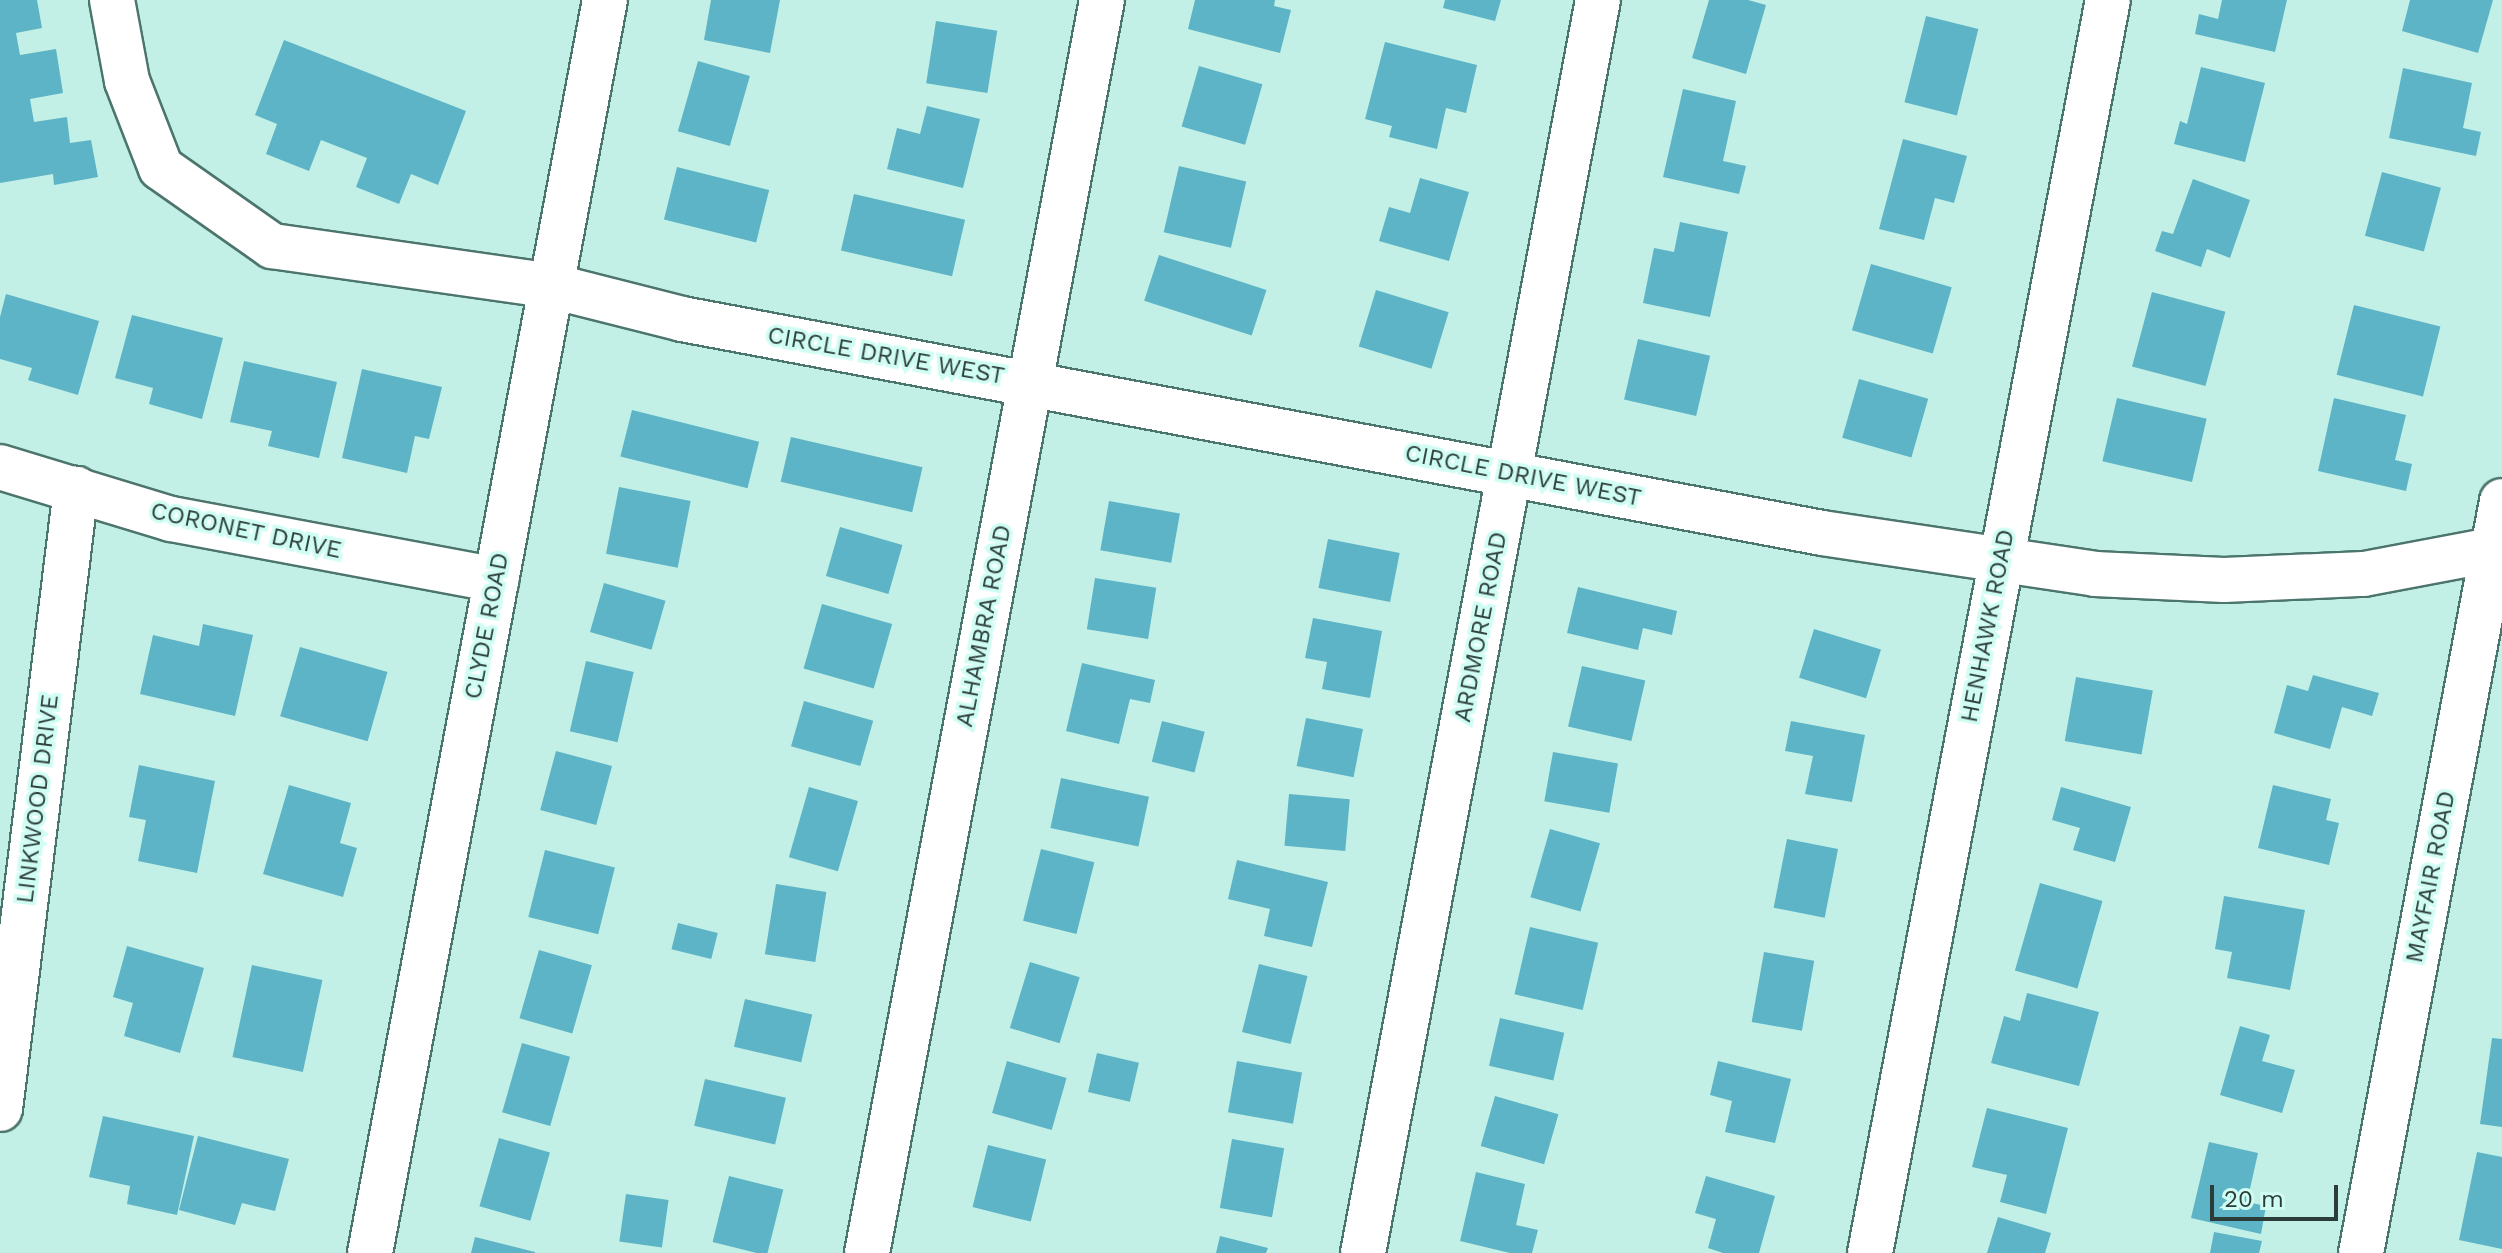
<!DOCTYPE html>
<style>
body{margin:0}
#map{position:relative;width:2502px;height:1253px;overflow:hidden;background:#c3f0e6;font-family:"Work Sans",sans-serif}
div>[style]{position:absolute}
.building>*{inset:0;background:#5db4c6;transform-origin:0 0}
.roads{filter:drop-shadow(2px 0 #4c756d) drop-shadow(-2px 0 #4c756d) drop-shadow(0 2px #4c756d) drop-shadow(0 -2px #4c756d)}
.minor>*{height:44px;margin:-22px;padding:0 22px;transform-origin:22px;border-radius:22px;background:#fff}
span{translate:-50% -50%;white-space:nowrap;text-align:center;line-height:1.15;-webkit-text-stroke:7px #d0fdf3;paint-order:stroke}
.street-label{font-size:24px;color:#2b3c39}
.scale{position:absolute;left:2210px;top:1185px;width:128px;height:36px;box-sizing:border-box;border:4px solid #2b3c39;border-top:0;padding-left:10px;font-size:24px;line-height:28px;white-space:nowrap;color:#2b3c39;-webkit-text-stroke:6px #d0fdf3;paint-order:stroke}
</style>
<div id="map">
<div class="building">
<i style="clip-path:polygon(0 0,37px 0,42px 28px,16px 33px,20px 55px,56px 49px,63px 93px,30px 99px,34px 122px,67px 117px,70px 143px,91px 140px,98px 177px,54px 185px,53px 174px,0 183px)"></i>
<i style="clip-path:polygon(711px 0,780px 0,770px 53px,704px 40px)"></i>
<i style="clip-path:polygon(1195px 0,1275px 0,1274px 6px,1291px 10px,1280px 53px,1188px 29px)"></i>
<i style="clip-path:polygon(1445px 0,1501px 0,1495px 21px,1443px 8px)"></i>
<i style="clip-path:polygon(1709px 0,1748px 0,1766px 5px,1746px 74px,1692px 58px)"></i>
<i style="clip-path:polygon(2222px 0,2287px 0,2275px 52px,2195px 34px,2199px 14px,2218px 19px)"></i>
<i style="clip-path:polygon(2410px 0,2493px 0,2478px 53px,2402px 31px)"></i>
<i style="left:1926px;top:16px;width:54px;height:89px;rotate:14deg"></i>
<i style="left:936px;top:21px;width:62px;height:63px;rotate:9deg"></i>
<i style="clip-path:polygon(284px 40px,466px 111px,438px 185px,411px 174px,399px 204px,356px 187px,367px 158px,321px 140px,309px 171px,266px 154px,277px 124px,255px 115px)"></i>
<i style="clip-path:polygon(1385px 42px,1477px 65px,1466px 113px,1446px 108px,1437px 149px,1389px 137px,1392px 126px,1365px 119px)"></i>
<i style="left:698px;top:61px;width:54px;height:73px;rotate:16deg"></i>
<i style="left:1199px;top:66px;width:66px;height:63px;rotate:16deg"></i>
<i style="clip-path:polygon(2201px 67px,2265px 83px,2245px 162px,2174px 144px,2180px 121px,2187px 124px)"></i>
<i style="clip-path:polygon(2403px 68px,2472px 83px,2463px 128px,2481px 132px,2476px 156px,2389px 138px)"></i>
<i style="clip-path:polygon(1683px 89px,1736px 101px,1723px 161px,1746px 166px,1739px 194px,1663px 177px)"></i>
<i style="clip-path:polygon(927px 106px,980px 119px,963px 188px,887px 169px,897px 128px,920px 134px)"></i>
<i style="clip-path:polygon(1903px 139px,1967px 156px,1954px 203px,1935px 198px,1924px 240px,1879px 229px)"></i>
<i style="left:1179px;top:166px;width:69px;height:68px;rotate:13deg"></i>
<i style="left:677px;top:167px;width:95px;height:54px;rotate:14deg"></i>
<i style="left:2382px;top:172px;width:61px;height:66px;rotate:15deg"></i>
<i style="clip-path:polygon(1420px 178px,1469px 192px,1449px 261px,1379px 241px,1389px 207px,1410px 213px)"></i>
<i style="clip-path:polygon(2193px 179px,2250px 200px,2230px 258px,2207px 249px,2201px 267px,2155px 251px,2162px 231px,2173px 234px)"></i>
<i style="left:854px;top:194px;width:114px;height:58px;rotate:13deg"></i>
<i style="clip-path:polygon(1680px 222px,1728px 232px,1710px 317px,1643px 303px,1654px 248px,1674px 252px)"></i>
<i style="left:1159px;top:255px;width:113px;height:48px;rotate:18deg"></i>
<i style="left:1871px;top:264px;width:84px;height:69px;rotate:16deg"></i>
<i style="left:1376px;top:290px;width:76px;height:59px;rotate:17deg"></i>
<i style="left:2152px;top:292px;width:76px;height:77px;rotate:15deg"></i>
<i style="clip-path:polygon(6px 294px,99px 321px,78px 395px,28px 380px,32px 368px,0 359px,0 317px)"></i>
<i style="left:2354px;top:305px;width:89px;height:72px;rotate:14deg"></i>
<i style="clip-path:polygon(132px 315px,223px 338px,202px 419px,149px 404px,153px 388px,115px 378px)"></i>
<i style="left:1638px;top:339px;width:74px;height:62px;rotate:13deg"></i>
<i style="clip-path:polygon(244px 361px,337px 382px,319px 458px,268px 446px,272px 431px,230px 422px)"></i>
<i style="clip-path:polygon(362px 369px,442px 387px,429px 439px,415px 436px,407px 473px,342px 458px)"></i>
<i style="left:1859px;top:379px;width:72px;height:61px;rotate:16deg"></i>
<i style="left:2117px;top:398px;width:92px;height:65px;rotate:13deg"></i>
<i style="clip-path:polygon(2334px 398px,2406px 415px,2395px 460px,2412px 464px,2406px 491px,2318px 471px)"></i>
<i style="left:632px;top:410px;width:131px;height:48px;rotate:14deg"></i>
<i style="left:791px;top:437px;width:135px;height:46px;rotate:13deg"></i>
<i style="left:619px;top:487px;width:73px;height:68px;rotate:11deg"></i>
<i style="left:1109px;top:501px;width:72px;height:50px;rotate:10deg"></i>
<i style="left:840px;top:527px;width:65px;height:51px;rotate:16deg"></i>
<i style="left:1328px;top:539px;width:73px;height:50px;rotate:11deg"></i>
<i style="left:1095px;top:578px;width:62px;height:52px;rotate:9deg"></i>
<i style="left:604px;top:583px;width:64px;height:51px;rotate:16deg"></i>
<i style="clip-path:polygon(1578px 587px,1677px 611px,1672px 635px,1643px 628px,1638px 650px,1567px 633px)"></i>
<i style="left:822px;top:604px;width:73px;height:67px;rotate:16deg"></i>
<i style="clip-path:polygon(1313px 618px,1382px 631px,1370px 698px,1322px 689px,1327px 662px,1305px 658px)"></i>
<i style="clip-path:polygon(203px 624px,253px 635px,235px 716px,140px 694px,153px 635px,199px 646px)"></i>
<i style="left:1814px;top:629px;width:70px;height:51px;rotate:17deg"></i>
<i style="left:300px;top:647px;width:91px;height:72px;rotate:16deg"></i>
<i style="left:586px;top:661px;width:49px;height:72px;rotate:13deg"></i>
<i style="clip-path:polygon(1082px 663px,1155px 680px,1150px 703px,1130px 699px,1119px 744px,1066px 731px)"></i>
<i style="left:1582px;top:666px;width:65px;height:62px;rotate:13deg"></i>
<i style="clip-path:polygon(2313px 675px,2379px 693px,2372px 716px,2342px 707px,2330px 749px,2274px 733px,2287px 685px,2308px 691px)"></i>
<i style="left:2076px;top:677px;width:78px;height:65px;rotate:10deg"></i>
<i style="left:804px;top:701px;width:72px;height:47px;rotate:16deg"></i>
<i style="left:1306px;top:718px;width:58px;height:49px;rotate:11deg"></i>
<i style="left:1162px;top:721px;width:44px;height:42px;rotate:14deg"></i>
<i style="clip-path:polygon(1791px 721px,1865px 735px,1852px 802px,1805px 794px,1813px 756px,1785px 751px)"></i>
<i style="left:556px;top:751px;width:58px;height:61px;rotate:15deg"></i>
<i style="left:1553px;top:752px;width:66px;height:50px;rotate:10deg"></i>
<i style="clip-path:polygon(139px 765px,215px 781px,197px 873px,138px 861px,146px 820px,129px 817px)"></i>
<i style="left:1061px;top:778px;width:90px;height:51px;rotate:12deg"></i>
<i style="clip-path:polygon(289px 785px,351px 803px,340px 843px,357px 848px,343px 897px,263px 874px)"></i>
<i style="clip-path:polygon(2273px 785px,2331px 799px,2326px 820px,2339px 823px,2329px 865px,2258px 848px)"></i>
<i style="left:809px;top:787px;width:51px;height:73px;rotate:16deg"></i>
<i style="clip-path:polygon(2061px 787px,2131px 807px,2115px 862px,2073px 850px,2080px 828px,2052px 820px)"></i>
<i style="left:1289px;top:794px;width:61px;height:52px;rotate:5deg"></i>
<i style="left:1550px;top:829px;width:52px;height:71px;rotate:16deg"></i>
<i style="left:1787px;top:839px;width:52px;height:70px;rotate:11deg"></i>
<i style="left:1041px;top:849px;width:55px;height:74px;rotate:14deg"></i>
<i style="left:545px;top:850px;width:72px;height:69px;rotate:14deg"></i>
<i style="clip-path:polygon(1237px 860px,1328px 882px,1312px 947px,1264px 936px,1270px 909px,1228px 899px)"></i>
<i style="left:2040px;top:883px;width:65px;height:91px;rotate:16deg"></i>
<i style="left:776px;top:884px;width:51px;height:71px;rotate:9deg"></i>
<i style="clip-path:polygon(2224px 896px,2305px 910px,2290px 990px,2227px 978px,2232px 952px,2215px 949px)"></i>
<i style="left:678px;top:923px;width:41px;height:27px;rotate:14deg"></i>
<i style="left:1530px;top:927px;width:70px;height:69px;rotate:13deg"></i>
<i style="clip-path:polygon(127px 946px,204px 968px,180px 1053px,124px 1036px,133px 1003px,113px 997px)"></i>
<i style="left:539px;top:950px;width:55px;height:71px;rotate:16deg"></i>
<i style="left:1764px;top:952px;width:51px;height:71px;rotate:10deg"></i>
<i style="left:1030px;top:962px;width:52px;height:69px;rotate:17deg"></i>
<i style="left:1259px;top:964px;width:50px;height:70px;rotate:14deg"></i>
<i style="left:252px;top:965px;width:72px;height:94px;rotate:12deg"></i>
<i style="clip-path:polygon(2027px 993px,2099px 1012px,2079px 1086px,1991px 1063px,2004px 1016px,2020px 1021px)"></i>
<i style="left:745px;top:999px;width:69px;height:49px;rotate:13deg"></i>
<i style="left:1500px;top:1018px;width:66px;height:49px;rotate:13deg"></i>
<i style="clip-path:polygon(2240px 1026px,2270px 1035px,2262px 1061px,2295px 1070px,2282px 1113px,2220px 1095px)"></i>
<i style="clip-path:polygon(2492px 1038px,2502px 1039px,2502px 1127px,2480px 1124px)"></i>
<i style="left:522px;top:1043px;width:50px;height:72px;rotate:16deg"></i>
<i style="left:1097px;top:1053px;width:43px;height:40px;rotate:13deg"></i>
<i style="left:1007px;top:1061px;width:62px;height:54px;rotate:16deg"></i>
<i style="left:1237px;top:1061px;width:66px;height:52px;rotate:10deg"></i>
<i style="clip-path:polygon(1718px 1061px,1791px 1079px,1775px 1143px,1725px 1132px,1732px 1101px,1710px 1095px)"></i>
<i style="left:705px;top:1079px;width:83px;height:48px;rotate:13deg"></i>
<i style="left:1495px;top:1096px;width:66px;height:52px;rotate:16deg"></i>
<i style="clip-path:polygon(1987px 1108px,2068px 1128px,2046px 1214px,2000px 1202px,2007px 1175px,1972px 1167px)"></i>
<i style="clip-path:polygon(103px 1116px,194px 1136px,177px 1215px,127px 1204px,130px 1186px,89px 1177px)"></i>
<i style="clip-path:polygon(198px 1136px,289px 1159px,275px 1211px,242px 1203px,235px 1225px,179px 1210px)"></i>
<i style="left:499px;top:1138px;width:53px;height:71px;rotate:16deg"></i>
<i style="left:1232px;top:1139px;width:53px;height:70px;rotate:10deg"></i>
<i style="clip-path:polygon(2209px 1142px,2258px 1153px,2247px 1202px,2266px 1206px,2261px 1234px,2191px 1218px)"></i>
<i style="left:988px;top:1145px;width:60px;height:64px;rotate:14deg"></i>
<i style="clip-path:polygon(2477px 1152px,2502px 1157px,2502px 1249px,2459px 1240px)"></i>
<i style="clip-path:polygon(1476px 1172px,1525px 1184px,1516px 1225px,1538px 1230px,1532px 1253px,1510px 1253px,1460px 1241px)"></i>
<i style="left:729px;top:1176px;width:56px;height:68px;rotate:14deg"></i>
<i style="clip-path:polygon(1706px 1176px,1775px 1196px,1759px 1253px,1723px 1253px,1708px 1248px,1716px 1219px,1695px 1213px)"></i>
<i style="left:626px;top:1194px;width:43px;height:48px;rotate:8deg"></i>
<i style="clip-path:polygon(1998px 1217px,2051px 1233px,2045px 1253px,1987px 1253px)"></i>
<i style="clip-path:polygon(2214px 1232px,2262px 1241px,2259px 1253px,2210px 1253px)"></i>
<i style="clip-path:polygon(1220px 1236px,1268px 1248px,1266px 1253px,1216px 1253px)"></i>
<i style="clip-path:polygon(475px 1237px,535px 1252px,535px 1253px,471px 1253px)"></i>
</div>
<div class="roads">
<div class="minor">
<i style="left:112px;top:0;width:82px;rotate:79.5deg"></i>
<i style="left:127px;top:81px;width:93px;rotate:68.7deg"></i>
<i style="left:161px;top:168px;width:136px;rotate:35.1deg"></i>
<i style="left:272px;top:246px;width:283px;rotate:8.1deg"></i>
<i style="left:552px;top:286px;width:134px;rotate:14.2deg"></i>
<i style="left:682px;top:319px;width:1160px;rotate:10.63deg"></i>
<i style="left:1822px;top:533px;width:276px;rotate:8.5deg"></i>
<i style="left:2095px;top:574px;width:129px;rotate:2.7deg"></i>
<i style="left:2224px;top:580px;width:140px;rotate:-2.5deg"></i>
<i style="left:2364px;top:574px;width:140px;rotate:-10.7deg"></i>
<i style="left:0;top:467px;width:179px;rotate:16.9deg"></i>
<i style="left:171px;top:519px;width:331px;rotate:10.6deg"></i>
<i style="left:0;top:1109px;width:625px;rotate:-83.01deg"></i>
<i style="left:370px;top:1253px;width:1275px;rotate:-79.38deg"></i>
<i style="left:867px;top:1253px;width:1275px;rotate:-79.38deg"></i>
<i style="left:1363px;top:1253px;width:1275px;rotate:-79.38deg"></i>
<i style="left:1870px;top:1253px;width:1275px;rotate:-79.25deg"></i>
<i style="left:2361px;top:1253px;width:765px;rotate:-79.38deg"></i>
</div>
</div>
<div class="street-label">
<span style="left:886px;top:356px;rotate:10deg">CIRCLE DRIVE WEST</span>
<span style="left:1523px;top:476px;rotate:11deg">CIRCLE DRIVE WEST</span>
<span style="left:246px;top:531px;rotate:12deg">CORONET DRIVE</span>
<span style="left:487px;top:626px;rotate:-79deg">CLYDE ROAD</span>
<span style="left:984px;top:626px;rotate:-79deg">ALHAMBRA ROAD</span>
<span style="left:1988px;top:626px;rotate:-79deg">HENHAWK ROAD</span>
<span style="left:1481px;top:627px;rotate:-79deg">ARDMORE ROAD</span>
<span style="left:38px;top:799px;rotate:-83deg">LINKWOOD DRIVE</span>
<span style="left:2431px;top:877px;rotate:-79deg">MAYFAIR ROAD</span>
</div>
<div class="scale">20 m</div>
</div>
